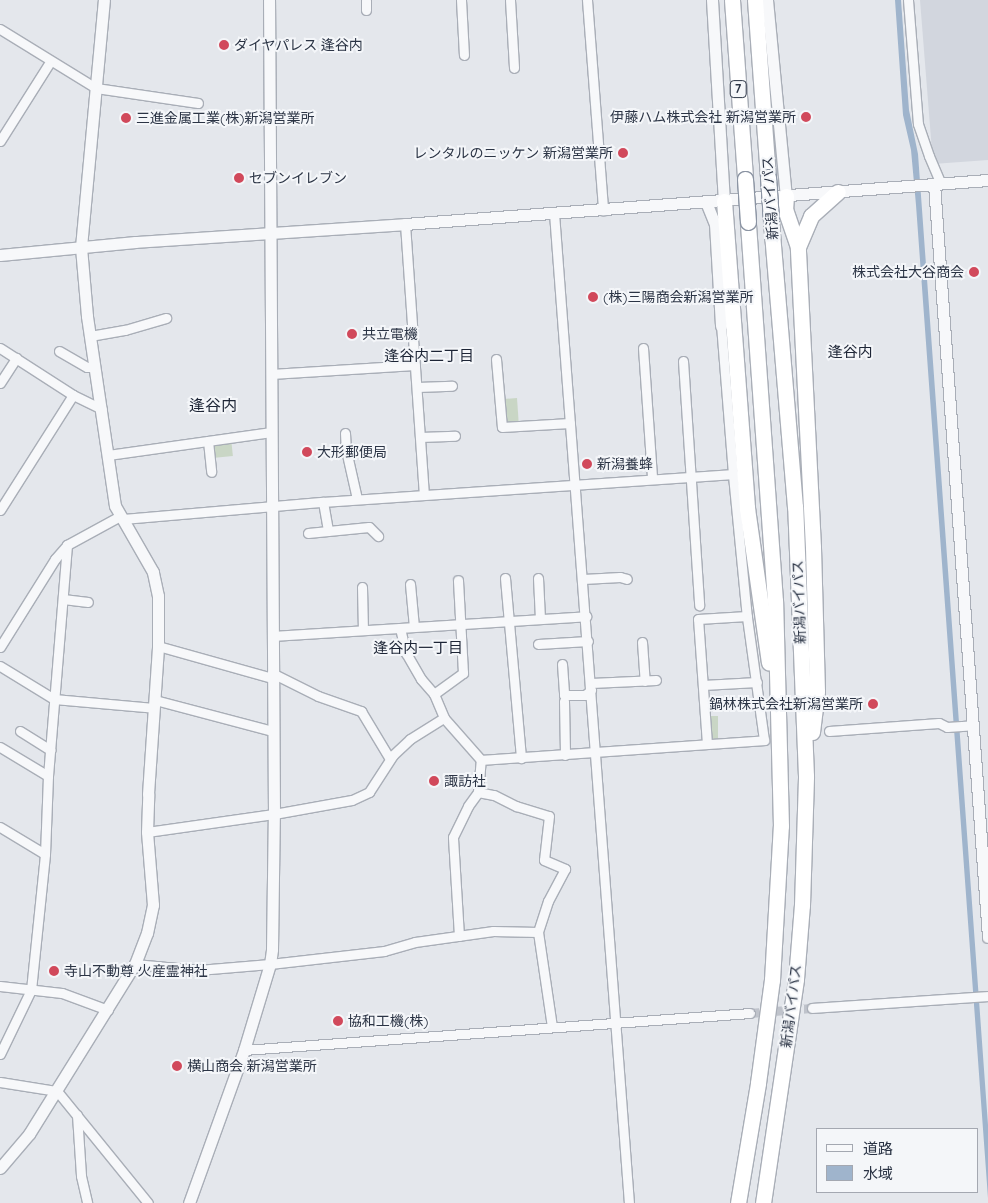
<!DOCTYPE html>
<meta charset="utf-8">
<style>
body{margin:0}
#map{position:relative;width:988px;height:1203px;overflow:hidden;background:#e4e7ec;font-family:Quicksand,"Noto Sans JP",sans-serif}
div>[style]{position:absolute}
.built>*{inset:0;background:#d2d6de}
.green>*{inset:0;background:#c9d6c5;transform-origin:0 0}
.water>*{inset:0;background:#9fb4cc}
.minor-tunnel>*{height:9px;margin-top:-4.5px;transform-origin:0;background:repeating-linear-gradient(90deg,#bfc3cb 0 9px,transparent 0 13.5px)}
.roads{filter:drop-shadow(1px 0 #a9aeb7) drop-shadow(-1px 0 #a9aeb7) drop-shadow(0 1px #a9aeb7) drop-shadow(0 -1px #a9aeb7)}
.minor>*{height:9px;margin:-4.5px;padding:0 4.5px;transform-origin:4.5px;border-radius:4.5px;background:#f7f8fa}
.tertiary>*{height:11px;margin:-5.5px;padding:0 5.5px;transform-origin:5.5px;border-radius:5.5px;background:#f7f8fa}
.trunk>*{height:15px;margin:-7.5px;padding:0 7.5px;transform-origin:7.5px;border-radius:7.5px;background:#fff}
.bridges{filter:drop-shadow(1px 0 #8b94a3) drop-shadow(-1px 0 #8b94a3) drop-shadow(0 1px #8b94a3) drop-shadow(0 -1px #8b94a3)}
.trunk-bridge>*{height:15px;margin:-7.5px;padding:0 7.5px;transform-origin:7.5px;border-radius:7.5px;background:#fff}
.dots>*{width:14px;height:14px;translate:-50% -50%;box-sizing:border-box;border:2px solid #f4f6f9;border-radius:50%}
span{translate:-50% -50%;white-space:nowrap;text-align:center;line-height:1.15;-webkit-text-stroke:4px #f4f6f9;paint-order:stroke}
.shield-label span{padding:1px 4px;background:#f4f6f9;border:1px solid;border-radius:4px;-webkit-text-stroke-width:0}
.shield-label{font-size:12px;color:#2b3445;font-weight:700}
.poi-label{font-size:14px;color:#2b3445}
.left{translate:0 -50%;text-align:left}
.right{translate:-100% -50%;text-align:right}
.street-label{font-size:14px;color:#2b3445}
.neighbourhood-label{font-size:15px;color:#1d2536}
.quarter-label{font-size:16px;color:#1d2536}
.legend{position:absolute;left:816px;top:1128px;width:162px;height:65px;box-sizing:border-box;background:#f4f6f9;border:1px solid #a4a8b1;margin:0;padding:6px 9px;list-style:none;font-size:15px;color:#2b3445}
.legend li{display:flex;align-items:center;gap:10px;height:25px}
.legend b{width:25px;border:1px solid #a4a8b1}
</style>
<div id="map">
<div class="built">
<i style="clip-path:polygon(920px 0,988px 0,988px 160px,933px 164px)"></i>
</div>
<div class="green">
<i style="left:517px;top:398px;width:27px;height:17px;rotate:86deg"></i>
<i style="left:231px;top:438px;width:18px;height:23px;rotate:84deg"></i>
<i style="left:707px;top:716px;width:11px;height:26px"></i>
</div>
<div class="water">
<i style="clip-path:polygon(895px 0,901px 0,909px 110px,918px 154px,988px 1125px,988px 1198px,916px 205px,911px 150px,903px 115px)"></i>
</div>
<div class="minor-tunnel">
<i style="left:750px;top:1013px;width:62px;rotate:-4.6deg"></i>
</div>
<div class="roads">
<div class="minor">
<i style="left:366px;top:0;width:10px;rotate:90deg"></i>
<i style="left:461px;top:0;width:55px;rotate:86.9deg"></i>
<i style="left:510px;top:0;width:68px;rotate:86.6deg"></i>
<i style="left:587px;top:0;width:211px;rotate:85.6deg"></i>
<i style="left:908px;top:0;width:124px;rotate:85.4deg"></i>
<i style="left:918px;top:124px;width:34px;rotate:71deg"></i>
<i style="left:929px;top:156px;width:30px;rotate:67deg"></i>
<i style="left:0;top:29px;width:113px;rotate:31.6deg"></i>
<i style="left:96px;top:88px;width:103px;rotate:8.4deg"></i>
<i style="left:0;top:141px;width:93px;rotate:-57.7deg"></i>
<i style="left:554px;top:213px;width:993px;rotate:85.67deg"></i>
<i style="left:405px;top:224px;width:271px;rotate:86deg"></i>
<i style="left:90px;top:336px;width:36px;rotate:-10deg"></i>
<i style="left:125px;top:330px;width:43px;rotate:-16.3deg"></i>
<i style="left:0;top:348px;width:87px;rotate:32.8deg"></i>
<i style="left:73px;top:395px;width:32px;rotate:26deg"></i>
<i style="left:643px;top:348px;width:130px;rotate:86deg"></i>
<i style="left:59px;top:351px;width:32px;rotate:30deg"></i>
<i style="left:87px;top:367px;width:8px"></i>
<i style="left:496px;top:359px;width:68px;rotate:85deg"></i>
<i style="left:502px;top:427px;width:68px;rotate:-3.4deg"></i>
<i style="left:683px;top:361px;width:245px;rotate:86.2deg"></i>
<i style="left:271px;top:374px;width:144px;rotate:-3.6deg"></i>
<i style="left:0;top:383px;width:30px;rotate:-57deg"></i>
<i style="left:417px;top:387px;width:35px;rotate:-2deg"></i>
<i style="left:345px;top:433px;width:17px;rotate:87deg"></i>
<i style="left:346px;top:450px;width:50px;rotate:77.3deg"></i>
<i style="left:420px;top:437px;width:35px;rotate:-2deg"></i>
<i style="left:208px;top:441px;width:31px;rotate:84deg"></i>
<i style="left:108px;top:455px;width:165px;rotate:-8deg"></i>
<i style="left:323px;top:502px;width:29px;rotate:80deg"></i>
<i style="left:0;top:510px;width:136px;rotate:-57.6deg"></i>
<i style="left:123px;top:519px;width:201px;rotate:-4.9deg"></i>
<i style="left:323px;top:502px;width:411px;rotate:-3.9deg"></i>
<i style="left:733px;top:474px;width:148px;rotate:-94.6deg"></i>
<i style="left:308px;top:533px;width:61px;rotate:-5.6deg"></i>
<i style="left:369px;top:527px;width:13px;rotate:45deg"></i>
<i style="left:505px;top:578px;width:181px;rotate:84.9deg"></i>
<i style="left:538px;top:578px;width:41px;rotate:87.2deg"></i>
<i style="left:583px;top:579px;width:37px;rotate:-3deg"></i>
<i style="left:620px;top:577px;width:7px;rotate:16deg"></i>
<i style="left:410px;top:584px;width:43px;rotate:84.7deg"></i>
<i style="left:362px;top:587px;width:43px;rotate:88.7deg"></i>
<i style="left:63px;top:599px;width:25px;rotate:7deg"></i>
<i style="left:400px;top:628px;width:26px;rotate:77deg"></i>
<i style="left:406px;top:653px;width:30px;rotate:60deg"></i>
<i style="left:421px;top:679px;width:20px;rotate:49deg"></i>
<i style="left:434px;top:694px;width:26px;rotate:67deg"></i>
<i style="left:272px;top:636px;width:315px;rotate:-3.6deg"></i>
<i style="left:642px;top:642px;width:39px;rotate:86deg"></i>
<i style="left:538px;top:644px;width:50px;rotate:-3.4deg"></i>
<i style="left:158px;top:646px;width:118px;rotate:15.7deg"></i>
<i style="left:0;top:647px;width:104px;rotate:-58deg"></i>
<i style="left:55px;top:559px;width:18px;rotate:-49deg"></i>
<i style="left:67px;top:545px;width:60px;rotate:-28.7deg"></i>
<i style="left:562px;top:664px;width:31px;rotate:86deg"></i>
<i style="left:564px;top:695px;width:21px"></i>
<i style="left:585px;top:695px;width:8px;rotate:-40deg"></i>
<i style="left:0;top:666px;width:63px;rotate:31.4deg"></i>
<i style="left:54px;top:699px;width:100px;rotate:5.1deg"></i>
<i style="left:272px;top:673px;width:51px;rotate:26.6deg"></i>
<i style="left:318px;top:696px;width:46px;rotate:19.2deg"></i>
<i style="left:361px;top:711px;width:56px;rotate:58.9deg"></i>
<i style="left:591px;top:683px;width:65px;rotate:-2.6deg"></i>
<i style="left:703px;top:685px;width:54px;rotate:-3.2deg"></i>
<i style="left:434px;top:694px;width:36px;rotate:-36deg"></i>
<i style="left:463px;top:673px;width:93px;rotate:-93.1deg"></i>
<i style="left:155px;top:700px;width:121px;rotate:14.8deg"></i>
<i style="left:564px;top:701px;width:54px;rotate:88.9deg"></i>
<i style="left:20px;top:731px;width:36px;rotate:32deg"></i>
<i style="left:829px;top:731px;width:110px;rotate:-4.2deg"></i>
<i style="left:939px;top:723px;width:9px;rotate:27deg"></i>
<i style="left:947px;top:727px;width:26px;rotate:-4deg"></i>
<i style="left:707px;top:744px;width:125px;rotate:-94.1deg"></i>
<i style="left:698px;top:619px;width:49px;rotate:-3.5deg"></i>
<i style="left:0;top:747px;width:56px;rotate:31.1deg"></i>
<i style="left:478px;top:792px;width:16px;rotate:11deg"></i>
<i style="left:494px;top:795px;width:25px;rotate:27deg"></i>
<i style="left:516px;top:806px;width:34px;rotate:17deg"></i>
<i style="left:549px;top:816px;width:44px;rotate:96.5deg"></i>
<i style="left:544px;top:860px;width:23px;rotate:23deg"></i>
<i style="left:565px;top:869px;width:36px;rotate:118deg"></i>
<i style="left:548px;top:901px;width:33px;rotate:108deg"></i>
<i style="left:538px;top:932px;width:96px;rotate:81.6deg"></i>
<i style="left:0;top:827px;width:52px;rotate:31deg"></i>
<i style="left:147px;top:832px;width:128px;rotate:-8.1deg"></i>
<i style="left:274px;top:814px;width:79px;rotate:-10.2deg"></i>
<i style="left:352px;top:800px;width:19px;rotate:-25deg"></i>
<i style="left:369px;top:792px;width:44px;rotate:-57deg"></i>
<i style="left:393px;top:755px;width:23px;rotate:-43deg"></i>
<i style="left:410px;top:739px;width:40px;rotate:-32deg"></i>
<i style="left:444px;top:718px;width:56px;rotate:48.6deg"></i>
<i style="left:459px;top:936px;width:99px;rotate:-93.5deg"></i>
<i style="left:453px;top:837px;width:34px;rotate:-64deg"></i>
<i style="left:468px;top:806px;width:17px;rotate:-54deg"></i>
<i style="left:478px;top:792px;width:32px;rotate:-85deg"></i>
<i style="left:481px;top:760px;width:284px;rotate:-4deg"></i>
<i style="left:764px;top:740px;width:123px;rotate:-97.9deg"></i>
<i style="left:747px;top:618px;width:145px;rotate:-95.6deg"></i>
<i style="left:135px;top:964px;width:63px;rotate:5.4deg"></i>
<i style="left:198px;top:970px;width:72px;rotate:-4.8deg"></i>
<i style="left:270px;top:964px;width:115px;rotate:-6.5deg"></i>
<i style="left:384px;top:951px;width:32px;rotate:-16deg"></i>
<i style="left:415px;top:942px;width:79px;rotate:-8deg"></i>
<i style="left:493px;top:931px;width:45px;rotate:1.3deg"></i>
<i style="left:0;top:986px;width:62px;rotate:6.4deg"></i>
<i style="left:62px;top:993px;width:49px;rotate:20.3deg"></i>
<i style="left:812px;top:1008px;width:176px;rotate:-3.9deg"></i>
<i style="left:244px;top:1050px;width:507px;rotate:-4.18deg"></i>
<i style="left:0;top:1054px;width:71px;rotate:-64.2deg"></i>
<i style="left:31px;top:990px;width:137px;rotate:-84.1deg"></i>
<i style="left:45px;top:854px;width:78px;rotate:-87.8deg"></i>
<i style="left:48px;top:776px;width:232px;rotate:-85.3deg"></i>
<i style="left:0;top:1082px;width:58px;rotate:9deg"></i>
<i style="left:57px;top:1091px;width:144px;rotate:50.9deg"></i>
<i style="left:77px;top:1115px;width:61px;rotate:86.2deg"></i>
<i style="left:81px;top:1176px;width:28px;rotate:77deg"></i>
</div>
<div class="tertiary">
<i style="left:712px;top:0;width:201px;rotate:86.6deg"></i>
<i style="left:767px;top:0;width:197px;rotate:84.5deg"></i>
<i style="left:934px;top:184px;width:755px;rotate:85.9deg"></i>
<i style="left:706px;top:202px;width:24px;rotate:68deg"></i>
<i style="left:715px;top:224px;width:102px;rotate:86.6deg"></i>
<i style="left:0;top:255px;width:136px;rotate:-5.5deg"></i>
<i style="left:135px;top:242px;width:271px;rotate:-3.8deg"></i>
<i style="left:405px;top:224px;width:585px;rotate:-4.32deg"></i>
<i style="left:0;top:1168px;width:45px;rotate:-49.5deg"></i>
<i style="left:29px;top:1134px;width:200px;rotate:-58.1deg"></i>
<i style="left:135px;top:964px;width:33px;rotate:-69deg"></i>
<i style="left:147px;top:933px;width:29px;rotate:-78deg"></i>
<i style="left:153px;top:905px;width:73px;rotate:-94.7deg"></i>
<i style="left:147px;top:832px;width:38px;rotate:-88deg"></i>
<i style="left:148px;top:794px;width:148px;rotate:-86.1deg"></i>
<i style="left:158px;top:646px;width:50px;rotate:-90deg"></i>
<i style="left:158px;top:596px;width:25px;rotate:-102deg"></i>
<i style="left:153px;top:572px;width:76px;rotate:-119.9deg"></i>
<i style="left:115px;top:506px;width:192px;rotate:-98.4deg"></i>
<i style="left:87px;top:316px;width:69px;rotate:-95deg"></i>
<i style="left:81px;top:247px;width:248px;rotate:-84.7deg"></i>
<i style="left:189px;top:1203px;width:163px;rotate:-70.2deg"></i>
<i style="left:244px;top:1050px;width:90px;rotate:-73.2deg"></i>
<i style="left:270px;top:964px;width:15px;rotate:-82deg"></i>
<i style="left:272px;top:949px;width:135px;rotate:-89.2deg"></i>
<i style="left:274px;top:814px;width:814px;rotate:-90.35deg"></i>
</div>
<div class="trunk">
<i style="left:732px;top:0;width:179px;rotate:85.8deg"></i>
<i style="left:755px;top:0;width:177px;rotate:85.8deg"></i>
<i style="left:786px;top:196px;width:13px;rotate:94deg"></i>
<i style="left:785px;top:209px;width:40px;rotate:71.1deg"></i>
<i style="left:724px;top:201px;width:308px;rotate:85.7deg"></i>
<i style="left:747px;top:508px;width:156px;rotate:81.9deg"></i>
<i style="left:812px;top:732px;width:41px;rotate:-83deg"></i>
<i style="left:817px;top:691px;width:144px;rotate:-91.6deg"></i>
<i style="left:813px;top:547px;width:300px;rotate:-92.9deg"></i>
<i style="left:798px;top:247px;width:34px;rotate:-67deg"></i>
<i style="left:811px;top:216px;width:36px;rotate:-42deg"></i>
<i style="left:738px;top:1203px;width:122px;rotate:-80.5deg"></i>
<i style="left:758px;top:1083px;width:104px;rotate:-82.3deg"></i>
<i style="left:772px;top:980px;width:154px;rotate:-86.7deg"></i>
<i style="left:781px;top:826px;width:225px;rotate:-91.5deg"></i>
<i style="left:775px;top:601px;width:380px;rotate:-94.1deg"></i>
<i style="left:763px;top:1203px;width:226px;rotate:-81.6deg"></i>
<i style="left:796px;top:979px;width:74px;rotate:-85.4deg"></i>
<i style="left:802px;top:905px;width:129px;rotate:-88.2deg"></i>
<i style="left:806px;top:776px;width:269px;rotate:-92.3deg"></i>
<i style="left:795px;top:507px;width:288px;rotate:-94.8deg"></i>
</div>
</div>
<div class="bridges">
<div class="trunk-bridge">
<i style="left:768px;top:177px;width:43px;rotate:86deg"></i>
<i style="left:745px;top:179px;width:43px;rotate:86deg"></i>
</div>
</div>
<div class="dots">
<i style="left:224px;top:45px;background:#d1495b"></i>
<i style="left:806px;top:117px;background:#d1495b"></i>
<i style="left:126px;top:118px;background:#d1495b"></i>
<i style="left:623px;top:153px;background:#d1495b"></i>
<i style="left:239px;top:178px;background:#d1495b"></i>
<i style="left:974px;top:272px;background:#d1495b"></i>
<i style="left:593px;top:297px;background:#d1495b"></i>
<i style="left:352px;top:334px;background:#d1495b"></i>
<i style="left:307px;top:452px;background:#d1495b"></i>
<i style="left:587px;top:464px;background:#d1495b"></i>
<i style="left:873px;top:704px;background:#d1495b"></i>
<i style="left:434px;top:781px;background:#d1495b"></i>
<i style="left:54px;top:971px;background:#d1495b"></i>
<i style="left:338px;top:1021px;background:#d1495b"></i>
<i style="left:177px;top:1066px;background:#d1495b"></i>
</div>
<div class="shield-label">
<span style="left:738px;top:89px">7</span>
</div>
<div class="poi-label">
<span class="left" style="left:234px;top:45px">ダイヤパレス 逢谷内</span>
<span class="right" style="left:796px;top:117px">伊藤ハム株式会社 新潟営業所</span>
<span class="left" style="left:136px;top:118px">三進金属工業(株)新潟営業所</span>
<span class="right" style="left:613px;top:153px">レンタルのニッケン 新潟営業所</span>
<span class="left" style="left:249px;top:178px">セブンイレブン</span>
<span class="right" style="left:964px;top:272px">株式会社大谷商会</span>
<span class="left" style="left:603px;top:297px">(株)三陽商会新潟営業所</span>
<span class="left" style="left:362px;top:334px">共立電機</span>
<span class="left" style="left:317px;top:452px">大形郵便局</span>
<span class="left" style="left:597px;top:464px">新潟養蜂</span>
<span class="right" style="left:863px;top:704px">鍋林株式会社新潟営業所</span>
<span class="left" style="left:444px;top:781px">諏訪社</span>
<span class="left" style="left:64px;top:971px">寺山不動尊 火産霊神社</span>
<span class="left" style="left:348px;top:1021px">協和工機(株)</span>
<span class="left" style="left:187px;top:1066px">横山商会 新潟営業所</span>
</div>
<div class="street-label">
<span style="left:770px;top:198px;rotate:-94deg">新潟バイパス</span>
<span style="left:799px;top:602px;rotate:-92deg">新潟バイパス</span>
<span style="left:791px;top:1006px;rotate:-83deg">新潟バイパス</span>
</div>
<div class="neighbourhood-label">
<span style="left:850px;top:352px">逢谷内</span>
<span style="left:429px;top:356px">逢谷内二丁目</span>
<span style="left:418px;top:648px">逢谷内一丁目</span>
</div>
<div class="quarter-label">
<span style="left:213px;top:405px">逢谷内</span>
</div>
<ul class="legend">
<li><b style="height:6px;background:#f7f8fa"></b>道路</li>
<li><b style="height:14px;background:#9fb4cc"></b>水域</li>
</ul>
</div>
